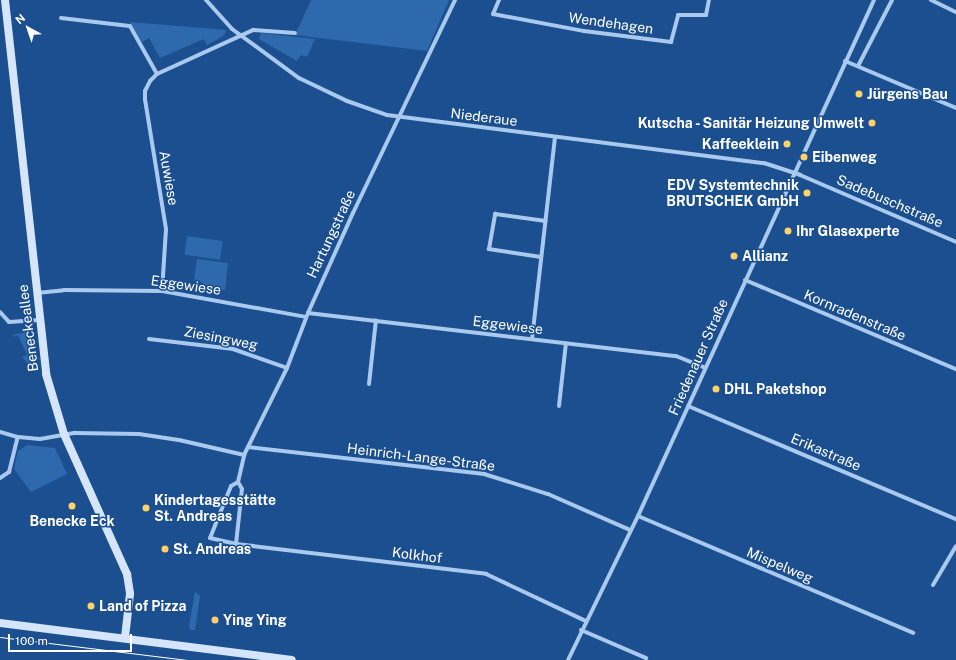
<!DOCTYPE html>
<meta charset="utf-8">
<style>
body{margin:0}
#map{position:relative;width:956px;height:660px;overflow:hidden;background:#1b4f8f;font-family:"Public Sans",sans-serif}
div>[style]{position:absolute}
.green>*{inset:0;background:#2e69ad;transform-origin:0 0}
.street>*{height:4px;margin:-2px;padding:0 2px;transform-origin:2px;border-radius:2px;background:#a9c9ee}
.secondary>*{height:8px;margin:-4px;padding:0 4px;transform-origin:4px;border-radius:4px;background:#d6e6fa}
.tram>*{height:1px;margin:-0.5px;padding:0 0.5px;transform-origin:0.5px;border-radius:0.5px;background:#fff}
.dots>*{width:11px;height:11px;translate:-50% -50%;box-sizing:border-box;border:2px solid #1b4f8f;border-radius:50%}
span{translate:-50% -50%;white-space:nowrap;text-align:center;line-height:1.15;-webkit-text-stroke:3px #1b4f8f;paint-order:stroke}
.street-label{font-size:14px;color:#fff}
.poi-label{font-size:14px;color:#fff;font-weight:700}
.left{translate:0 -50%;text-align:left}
.right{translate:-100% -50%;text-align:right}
.north{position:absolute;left:8px;top:8px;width:40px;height:40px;-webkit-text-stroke:3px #1b4f8f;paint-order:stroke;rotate:320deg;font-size:11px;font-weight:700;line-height:16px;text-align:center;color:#fff}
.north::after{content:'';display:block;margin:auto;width:14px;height:18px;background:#fff;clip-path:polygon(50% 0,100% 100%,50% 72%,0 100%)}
.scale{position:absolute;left:8px;top:634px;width:124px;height:18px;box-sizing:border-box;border:2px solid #fff;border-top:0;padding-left:5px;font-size:12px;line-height:14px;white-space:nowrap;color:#fff;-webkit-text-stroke:3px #1b4f8f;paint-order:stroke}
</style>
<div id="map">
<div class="green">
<i style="clip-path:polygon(311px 0,449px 0,427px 51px,295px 35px)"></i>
<i style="clip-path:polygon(130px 22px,226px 30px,226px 32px,222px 37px,207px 45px,204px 39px,160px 58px,149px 38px,142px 42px)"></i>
<i style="clip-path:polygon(261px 33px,315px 39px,307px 57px,301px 55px,297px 61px,259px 39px)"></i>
<i style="left:187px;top:236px;width:36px;height:19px;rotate:8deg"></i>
<i style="clip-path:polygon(197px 259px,228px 263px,225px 290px,201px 287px,202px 282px,194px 281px)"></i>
<i style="clip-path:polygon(26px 332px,31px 364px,29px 365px,22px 357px,27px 355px,18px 335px,14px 337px,12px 335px)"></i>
<i style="clip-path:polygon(27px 445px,55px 448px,67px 474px,31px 492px,14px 469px,18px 451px)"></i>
<i style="clip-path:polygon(195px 592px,200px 596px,195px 630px,190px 630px,189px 626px)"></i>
</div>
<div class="street">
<i style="left:206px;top:0;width:39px;rotate:48deg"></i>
<i style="left:232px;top:29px;width:83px;rotate:36.2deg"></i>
<i style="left:299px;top:78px;width:53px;rotate:25.6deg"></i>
<i style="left:347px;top:101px;width:42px;rotate:19.3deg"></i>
<i style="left:387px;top:115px;width:380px;rotate:7.3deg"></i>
<i style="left:764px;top:163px;width:38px;rotate:18deg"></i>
<i style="left:800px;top:175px;width:170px;rotate:23.2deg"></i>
<i style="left:499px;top:0;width:15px;rotate:113deg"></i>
<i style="left:493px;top:14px;width:93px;rotate:10.6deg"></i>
<i style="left:584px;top:31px;width:88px;rotate:7.2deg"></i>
<i style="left:671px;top:42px;width:28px;rotate:-75deg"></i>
<i style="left:678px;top:15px;width:28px"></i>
<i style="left:706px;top:15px;width:15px;rotate:-79deg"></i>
<i style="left:931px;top:0;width:28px;rotate:26deg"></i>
<i style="left:61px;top:18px;width:69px;rotate:6.6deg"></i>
<i style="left:130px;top:26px;width:55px;rotate:60.6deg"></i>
<i style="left:845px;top:61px;width:121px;rotate:22.9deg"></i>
<i style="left:858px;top:66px;width:74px;rotate:-62.7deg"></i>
<i style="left:541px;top:257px;width:53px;rotate:-171.3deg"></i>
<i style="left:489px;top:249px;width:36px;rotate:-80deg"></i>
<i style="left:495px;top:214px;width:51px;rotate:7.8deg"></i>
<i style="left:745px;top:280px;width:229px;rotate:22.9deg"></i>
<i style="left:162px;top:291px;width:62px;rotate:-86.3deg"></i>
<i style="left:166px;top:229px;width:131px;rotate:-99.2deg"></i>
<i style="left:145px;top:100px;width:9px;rotate:-90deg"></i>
<i style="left:145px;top:91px;width:11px;rotate:-63deg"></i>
<i style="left:150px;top:81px;width:10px;rotate:-45deg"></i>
<i style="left:157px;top:74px;width:106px;rotate:-24.6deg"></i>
<i style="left:253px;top:30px;width:42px;rotate:4.1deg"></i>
<i style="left:37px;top:293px;width:27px;rotate:-6deg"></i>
<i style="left:64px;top:290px;width:98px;rotate:0.6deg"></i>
<i style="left:162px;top:291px;width:146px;rotate:10.2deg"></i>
<i style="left:0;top:312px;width:13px;rotate:48deg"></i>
<i style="left:9px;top:322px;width:30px;rotate:-4deg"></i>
<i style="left:308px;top:313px;width:371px;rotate:6.7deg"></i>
<i style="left:676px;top:356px;width:31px;rotate:22deg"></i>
<i style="left:149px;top:339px;width:85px;rotate:6.8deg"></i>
<i style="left:233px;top:349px;width:57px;rotate:19.4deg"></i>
<i style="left:532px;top:339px;width:203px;rotate:-83.5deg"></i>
<i style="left:369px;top:384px;width:64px;rotate:-83.8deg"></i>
<i style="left:559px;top:406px;width:63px;rotate:-83.7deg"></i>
<i style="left:688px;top:406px;width:291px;rotate:22.9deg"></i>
<i style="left:0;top:432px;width:19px;rotate:16deg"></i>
<i style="left:18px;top:437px;width:22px;rotate:5deg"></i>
<i style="left:40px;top:439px;width:36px;rotate:-10deg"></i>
<i style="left:75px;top:433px;width:64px;rotate:0.9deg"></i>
<i style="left:139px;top:434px;width:40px;rotate:8.5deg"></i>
<i style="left:179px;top:440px;width:67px;rotate:13deg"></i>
<i style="left:248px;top:447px;width:238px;rotate:6.5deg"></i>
<i style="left:484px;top:474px;width:67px;rotate:17.4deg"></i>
<i style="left:548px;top:494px;width:90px;rotate:23.7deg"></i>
<i style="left:0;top:478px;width:11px;rotate:-34deg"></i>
<i style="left:9px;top:472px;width:36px;rotate:-76deg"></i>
<i style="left:238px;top:482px;width:8px;rotate:150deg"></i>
<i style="left:231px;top:486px;width:56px;rotate:112deg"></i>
<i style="left:210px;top:538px;width:27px;rotate:13deg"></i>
<i style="left:236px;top:544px;width:55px;rotate:-83.8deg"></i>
<i style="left:242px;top:489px;width:8px;rotate:-120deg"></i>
<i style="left:238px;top:482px;width:28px;rotate:-77deg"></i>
<i style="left:244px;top:455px;width:97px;rotate:-63.7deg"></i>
<i style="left:287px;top:368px;width:59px;rotate:-69.1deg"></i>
<i style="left:308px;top:313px;width:110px;rotate:-65.8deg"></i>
<i style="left:353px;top:213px;width:236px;rotate:-64.4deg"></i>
<i style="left:638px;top:516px;width:299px;rotate:23deg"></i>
<i style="left:236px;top:544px;width:252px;rotate:6.8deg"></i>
<i style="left:486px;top:574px;width:110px;rotate:25.2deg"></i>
<i style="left:933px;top:585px;width:45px;rotate:-59.5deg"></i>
<i style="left:581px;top:630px;width:71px;rotate:23.3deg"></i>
<i style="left:568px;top:660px;width:160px;rotate:-64.1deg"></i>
<i style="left:638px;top:516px;width:567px;rotate:-65.42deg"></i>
</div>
<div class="secondary">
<i style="left:5px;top:0;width:376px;rotate:83.7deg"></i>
<i style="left:46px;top:374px;width:63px;rotate:73.3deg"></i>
<i style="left:64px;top:434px;width:154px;rotate:65.8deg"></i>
<i style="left:127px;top:574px;width:20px;rotate:81deg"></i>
<i style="left:130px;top:594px;width:43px;rotate:96.6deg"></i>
<i style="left:0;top:623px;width:294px;rotate:7.2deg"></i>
</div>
<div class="tram">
<i style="left:0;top:637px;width:189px;rotate:7deg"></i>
</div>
<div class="dots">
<i style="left:859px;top:94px;background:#ffd166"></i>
<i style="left:872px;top:123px;background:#ffd166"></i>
<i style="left:787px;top:144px;background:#ffd166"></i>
<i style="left:804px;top:157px;background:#ffd166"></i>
<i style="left:807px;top:193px;background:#ffd166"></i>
<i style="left:788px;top:231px;background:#ffd166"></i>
<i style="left:734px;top:256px;background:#ffd166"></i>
<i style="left:716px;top:389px;background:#ffd166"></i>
<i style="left:72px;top:506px;background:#ffd166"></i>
<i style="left:146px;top:508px;background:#ffd166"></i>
<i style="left:165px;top:549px;background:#ffd166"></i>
<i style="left:91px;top:606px;background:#ffd166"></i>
<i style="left:215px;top:620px;background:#ffd166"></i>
</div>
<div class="street-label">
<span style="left:611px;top:23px;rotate:8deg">Wendehagen</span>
<span style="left:484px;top:117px;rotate:7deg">Niederaue</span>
<span style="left:169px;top:178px;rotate:80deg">Auwiese</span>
<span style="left:890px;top:201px;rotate:23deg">Sadebuschstraße</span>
<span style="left:331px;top:234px;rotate:-65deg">Hartungstraße</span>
<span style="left:186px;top:285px;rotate:8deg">Eggewiese</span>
<span style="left:855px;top:315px;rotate:23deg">Kornradenstraße</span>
<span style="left:508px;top:325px;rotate:7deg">Eggewiese</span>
<span style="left:28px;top:328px;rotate:-97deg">Beneckeallee</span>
<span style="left:221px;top:338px;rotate:11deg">Ziesingweg</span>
<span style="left:698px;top:357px;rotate:-66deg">Friedenauer Straße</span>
<span style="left:826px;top:452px;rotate:23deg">Erikastraße</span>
<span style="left:421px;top:457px;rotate:7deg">Heinrich-Lange-Straße</span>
<span style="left:417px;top:555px;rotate:7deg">Kolkhof</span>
<span style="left:780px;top:565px;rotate:23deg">Mispelweg</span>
</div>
<div class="poi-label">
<span class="left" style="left:867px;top:94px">Jürgens Bau</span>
<span class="right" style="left:864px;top:123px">Kutscha - Sanitär Heizung Umwelt</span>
<span class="right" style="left:779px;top:144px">Kaffeeklein</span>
<span class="left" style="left:812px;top:157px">Eibenweg</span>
<span class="right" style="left:799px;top:193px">EDV Systemtechnik<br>BRUTSCHEK GmbH</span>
<span class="left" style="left:796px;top:231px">Ihr Glasexperte</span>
<span class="left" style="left:742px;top:256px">Allianz</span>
<span class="left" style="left:724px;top:389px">DHL Paketshop</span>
<span class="left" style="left:154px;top:508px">Kindertagesstätte<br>St. Andreas</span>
<span style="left:72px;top:521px">Benecke Eck</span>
<span class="left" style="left:173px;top:549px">St. Andreas</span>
<span class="left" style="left:99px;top:606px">Land of Pizza</span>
<span class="left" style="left:223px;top:620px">Ying Ying</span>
</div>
<div class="north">N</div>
<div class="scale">100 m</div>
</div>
